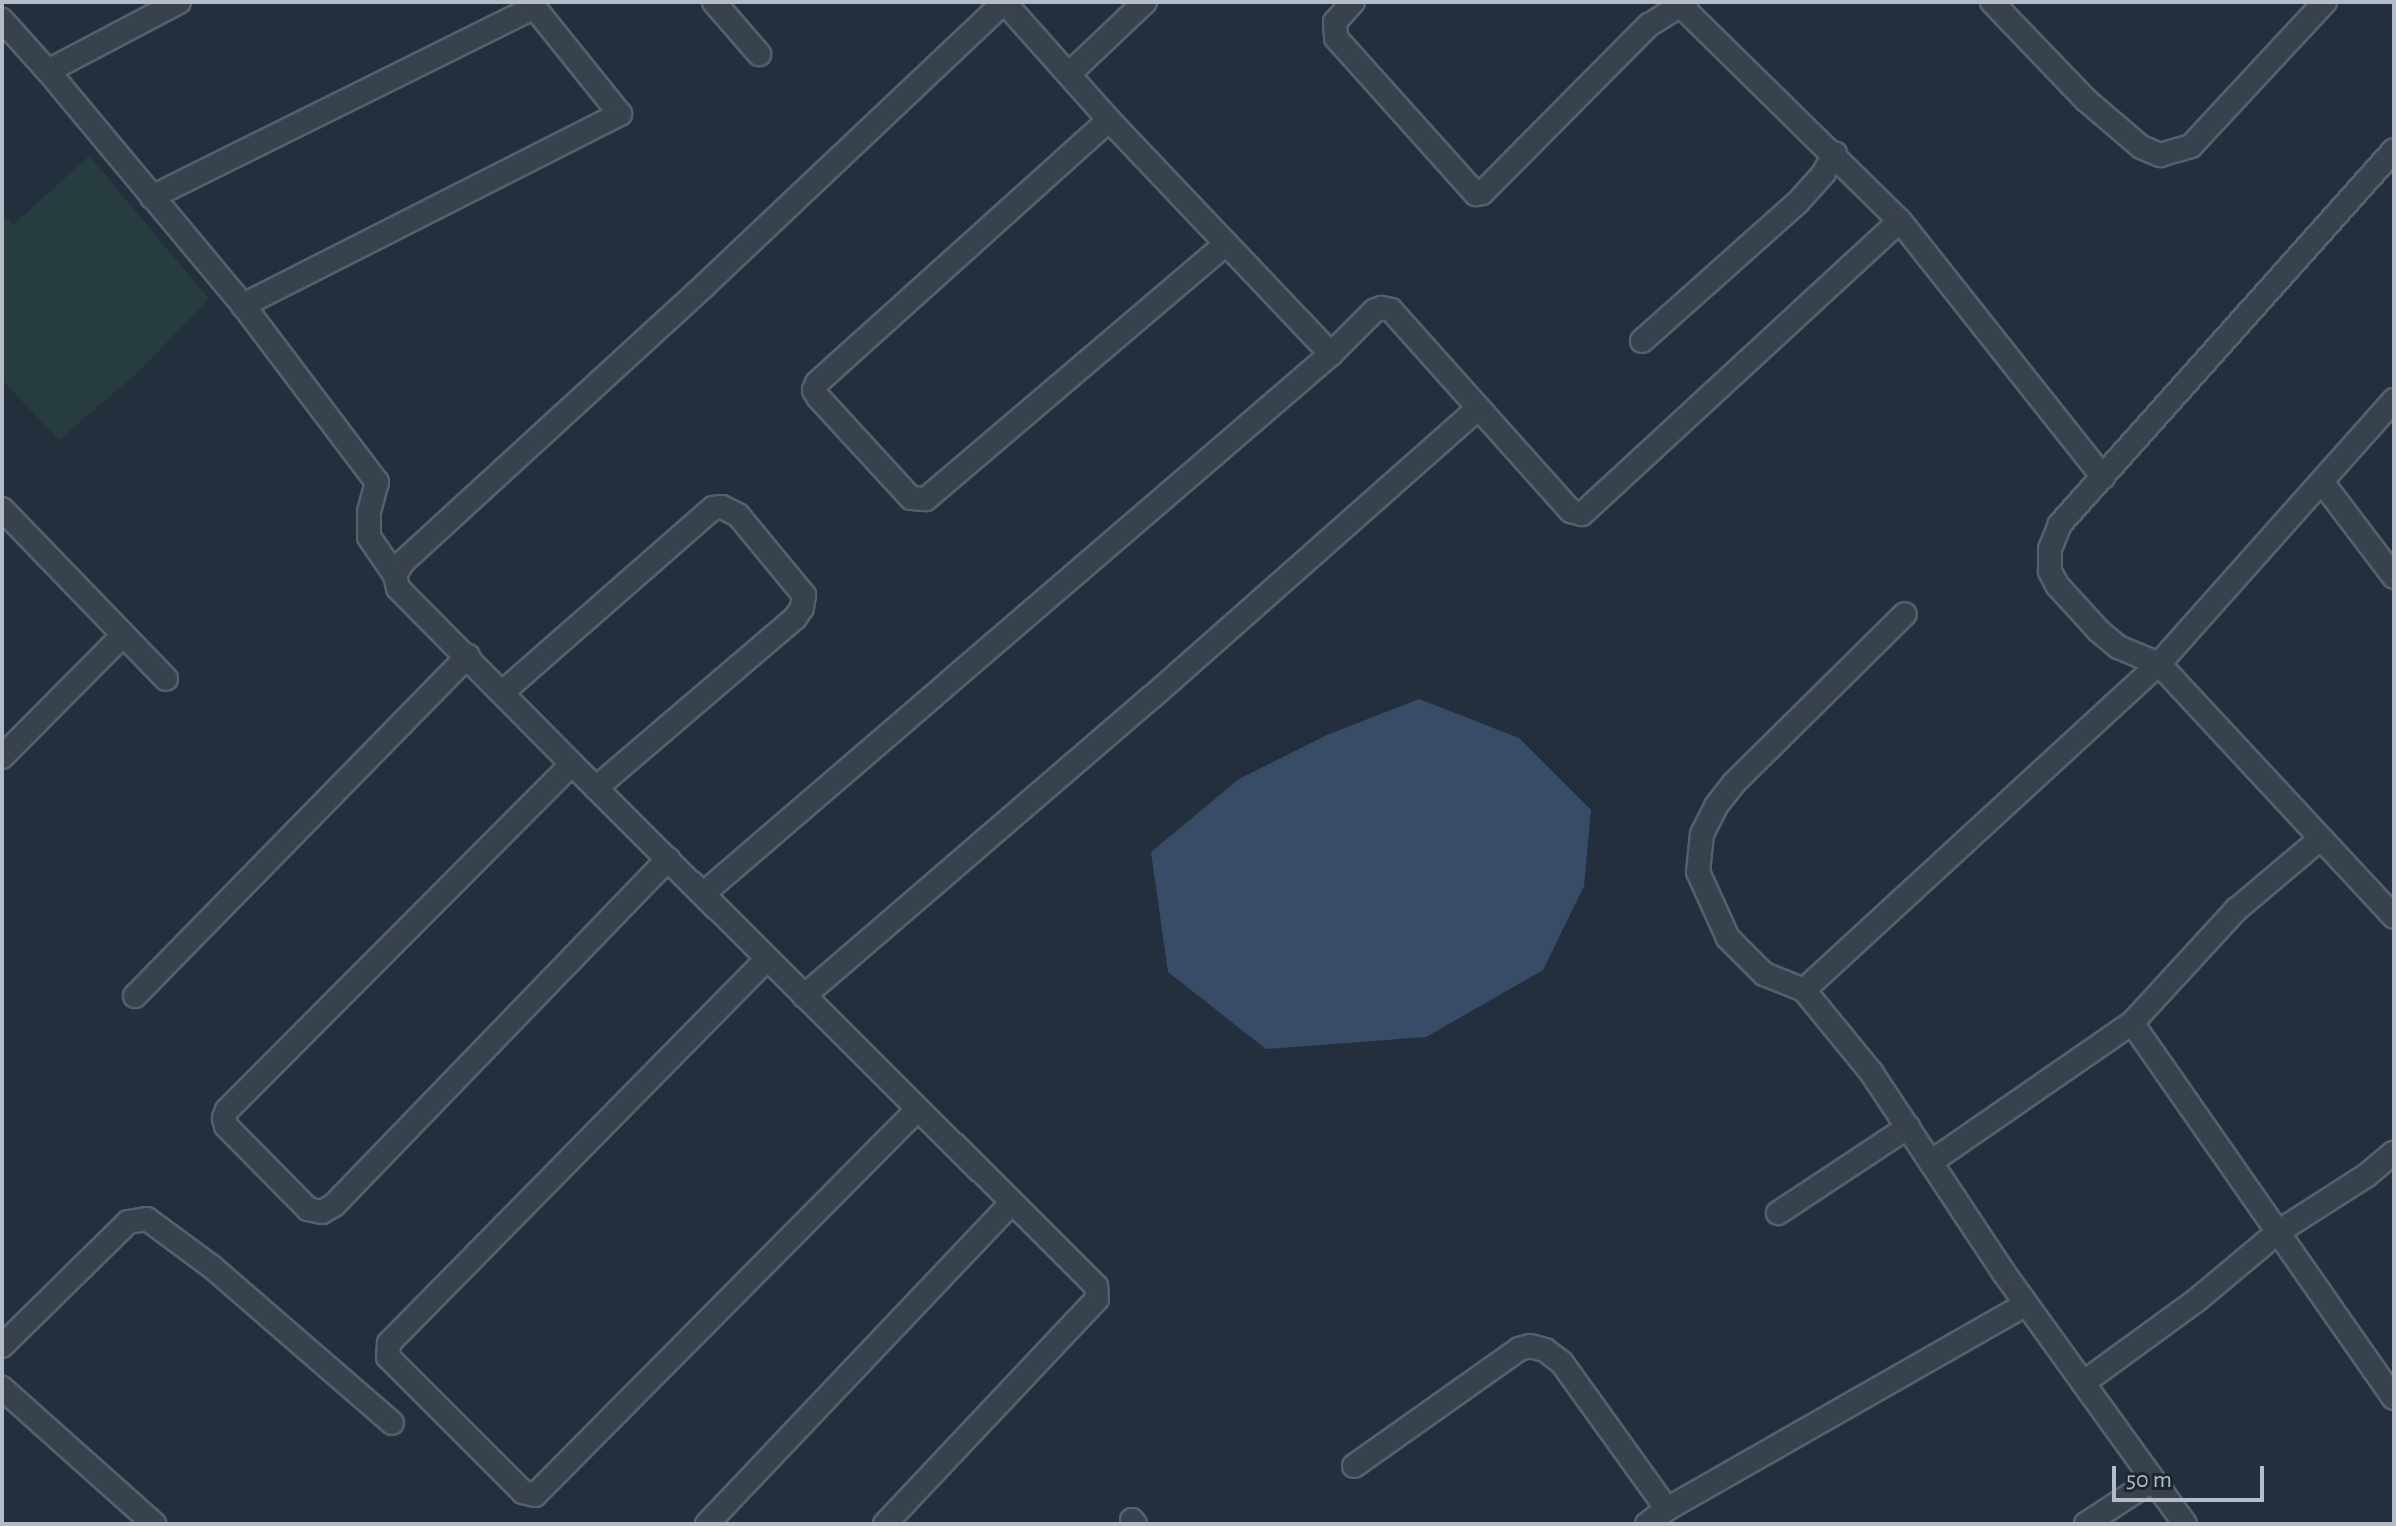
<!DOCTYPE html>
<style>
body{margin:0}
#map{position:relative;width:2396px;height:1526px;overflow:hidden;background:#242f3e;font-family:"Alegreya Sans",sans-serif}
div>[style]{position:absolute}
.green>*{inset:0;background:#263c3f}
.water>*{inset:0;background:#394c67}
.roads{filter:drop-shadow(2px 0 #565f6c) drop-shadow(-2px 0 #565f6c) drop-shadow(0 2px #565f6c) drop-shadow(0 -2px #565f6c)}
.minor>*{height:22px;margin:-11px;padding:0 11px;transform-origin:11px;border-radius:11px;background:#38414e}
span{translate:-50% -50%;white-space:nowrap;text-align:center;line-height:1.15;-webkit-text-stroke:8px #1d2633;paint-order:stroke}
.frame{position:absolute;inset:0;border:4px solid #b4bcc9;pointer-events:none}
.scale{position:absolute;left:2112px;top:1466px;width:152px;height:36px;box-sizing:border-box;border:4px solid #b4bcc9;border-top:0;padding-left:10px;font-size:24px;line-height:28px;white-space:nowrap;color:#b4bcc9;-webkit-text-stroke:6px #1d2633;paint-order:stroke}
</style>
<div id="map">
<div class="green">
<i style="clip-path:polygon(89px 156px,209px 299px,136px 374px,59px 440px,2px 380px,2px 214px,13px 225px)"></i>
</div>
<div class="water">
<i style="clip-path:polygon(1419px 699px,1519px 738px,1591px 810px,1584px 886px,1543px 970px,1426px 1037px,1266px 1049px,1168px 972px,1151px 852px,1239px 779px,1327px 735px)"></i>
</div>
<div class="roads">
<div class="minor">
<i style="left:179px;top:2px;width:148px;rotate:152.2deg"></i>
<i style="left:48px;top:71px;width:305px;rotate:50.2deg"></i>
<i style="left:243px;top:305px;width:222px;rotate:52.9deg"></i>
<i style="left:377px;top:482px;width:31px;rotate:105deg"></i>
<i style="left:369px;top:512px;width:25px;rotate:90deg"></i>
<i style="left:369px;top:537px;width:46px;rotate:55.6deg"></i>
<i style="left:714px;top:2px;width:69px;rotate:49.1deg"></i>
<i style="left:1004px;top:2px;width:158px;rotate:48.3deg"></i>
<i style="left:1109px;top:120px;width:323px;rotate:46.5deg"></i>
<i style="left:1353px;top:2px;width:27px;rotate:132deg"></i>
<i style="left:1335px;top:22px;width:16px;rotate:86deg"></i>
<i style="left:1336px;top:38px;width:210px;rotate:48.1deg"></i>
<i style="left:1476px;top:194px;width:6px;rotate:-9deg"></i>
<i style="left:1482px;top:193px;width:237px;rotate:-45.2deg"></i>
<i style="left:1649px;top:25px;width:44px;rotate:-31.9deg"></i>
<i style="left:1677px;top:2px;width:313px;rotate:44.5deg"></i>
<i style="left:1900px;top:221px;width:327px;rotate:51.6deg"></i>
<i style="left:1992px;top:2px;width:136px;rotate:46.2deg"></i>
<i style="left:2086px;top:100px;width:72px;rotate:40.5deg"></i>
<i style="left:2141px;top:147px;width:21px;rotate:23deg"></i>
<i style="left:2160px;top:155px;width:32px;rotate:-16deg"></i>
<i style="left:2191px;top:146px;width:197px;rotate:-47.1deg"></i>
<i style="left:2px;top:20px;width:69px;rotate:48deg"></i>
<i style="left:1069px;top:74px;width:105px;rotate:-43.5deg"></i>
<i style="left:1109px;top:120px;width:393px;rotate:138deg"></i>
<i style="left:817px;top:383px;width:8px;rotate:113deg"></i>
<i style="left:814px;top:390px;width:8px;rotate:60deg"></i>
<i style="left:818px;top:397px;width:137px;rotate:47.4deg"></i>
<i style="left:911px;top:498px;width:15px;rotate:4deg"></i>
<i style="left:926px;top:499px;width:394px;rotate:-40.4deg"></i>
<i style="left:152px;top:197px;width:427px;rotate:-26.4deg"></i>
<i style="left:534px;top:7px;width:137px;rotate:51.2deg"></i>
<i style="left:620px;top:114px;width:423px;rotate:153.1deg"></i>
<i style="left:1642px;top:341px;width:209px;rotate:-41.7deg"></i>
<i style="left:1798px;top:202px;width:38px;rotate:-48deg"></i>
<i style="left:1823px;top:174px;width:24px;rotate:-60deg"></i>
<i style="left:2394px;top:400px;width:353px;rotate:131.7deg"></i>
<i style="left:2159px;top:664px;width:345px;rotate:47.1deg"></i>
<i style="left:2322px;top:482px;width:119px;rotate:52.8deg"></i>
<i style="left:2px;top:509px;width:236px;rotate:46deg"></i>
<i style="left:504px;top:691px;width:278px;rotate:-41.2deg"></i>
<i style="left:713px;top:508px;width:9px;rotate:-6deg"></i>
<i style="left:722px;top:507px;width:18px;rotate:27deg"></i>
<i style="left:738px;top:515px;width:104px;rotate:50.5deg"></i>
<i style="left:804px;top:595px;width:13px;rotate:99deg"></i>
<i style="left:802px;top:608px;width:12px;rotate:125deg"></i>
<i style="left:795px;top:618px;width:262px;rotate:139.5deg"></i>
<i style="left:2px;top:757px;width:172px;rotate:-45.2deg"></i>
<i style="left:572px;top:764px;width:489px;rotate:134.9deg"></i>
<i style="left:227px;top:1110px;width:9px;rotate:111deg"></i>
<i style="left:224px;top:1118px;width:8px;rotate:76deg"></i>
<i style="left:226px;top:1126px;width:117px;rotate:45.3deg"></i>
<i style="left:308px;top:1209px;width:14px;rotate:12deg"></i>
<i style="left:322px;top:1212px;width:14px;rotate:-30deg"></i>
<i style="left:334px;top:1205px;width:481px;rotate:-46deg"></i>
<i style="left:703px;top:894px;width:828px;rotate:-40.69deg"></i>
<i style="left:1331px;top:354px;width:61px;rotate:-45deg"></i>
<i style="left:1374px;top:311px;width:8px;rotate:-23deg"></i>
<i style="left:1381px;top:308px;width:10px;rotate:11deg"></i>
<i style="left:1391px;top:310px;width:270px;rotate:48.2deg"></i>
<i style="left:1571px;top:511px;width:11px;rotate:15deg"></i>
<i style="left:1582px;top:514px;width:432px;rotate:-42.7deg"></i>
<i style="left:767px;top:959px;width:539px;rotate:134.55deg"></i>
<i style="left:389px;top:1343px;width:14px;rotate:94deg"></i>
<i style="left:388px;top:1357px;width:191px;rotate:45deg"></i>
<i style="left:523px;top:1492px;width:12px;rotate:14deg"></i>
<i style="left:535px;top:1495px;width:542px;rotate:-45.22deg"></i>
<i style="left:1804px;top:990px;width:43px;rotate:-158.2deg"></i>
<i style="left:1764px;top:974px;width:51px;rotate:-135deg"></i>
<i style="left:1728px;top:938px;width:72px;rotate:-114.4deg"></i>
<i style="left:1698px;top:872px;width:38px;rotate:-84deg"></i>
<i style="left:1702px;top:834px;width:31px;rotate:-63deg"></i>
<i style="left:1716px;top:806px;width:29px;rotate:-52deg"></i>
<i style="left:1734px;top:783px;width:240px;rotate:-44.7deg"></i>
<i style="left:135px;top:996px;width:476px;rotate:-45.6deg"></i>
<i style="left:804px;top:996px;width:459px;rotate:-40.7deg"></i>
<i style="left:1152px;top:697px;width:436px;rotate:-41.5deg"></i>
<i style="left:2132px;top:1023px;width:457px;rotate:55.1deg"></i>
<i style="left:1931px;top:1162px;width:244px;rotate:-34.7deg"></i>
<i style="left:2132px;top:1023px;width:155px;rotate:-47.4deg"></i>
<i style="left:2237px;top:909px;width:109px;rotate:-40.1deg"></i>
<i style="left:1778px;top:1213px;width:156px;rotate:-33.5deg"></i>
<i style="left:2px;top:1346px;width:177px;rotate:-44.5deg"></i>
<i style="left:128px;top:1222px;width:19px;rotate:-9deg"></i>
<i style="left:147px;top:1219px;width:81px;rotate:36.4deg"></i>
<i style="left:212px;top:1267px;width:238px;rotate:40.9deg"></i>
<i style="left:2083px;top:1383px;width:142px;rotate:-36.1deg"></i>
<i style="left:2198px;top:1299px;width:104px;rotate:-39.9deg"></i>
<i style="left:2278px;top:1232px;width:106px;rotate:-32.6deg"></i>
<i style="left:2367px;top:1175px;width:35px;rotate:-40deg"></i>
<i style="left:2px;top:1388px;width:204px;rotate:41.8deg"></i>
<i style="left:1354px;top:1466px;width:202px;rotate:-35.3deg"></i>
<i style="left:1519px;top:1349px;width:11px;rotate:-15deg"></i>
<i style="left:1530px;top:1346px;width:16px;rotate:15deg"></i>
<i style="left:1545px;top:1350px;width:21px;rotate:37deg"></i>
<i style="left:1562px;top:1363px;width:180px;rotate:54.3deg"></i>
<i style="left:1132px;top:1520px;width:5px;rotate:53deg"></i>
<i style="left:707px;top:1524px;width:441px;rotate:-46.5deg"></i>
<i style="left:885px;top:1524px;width:309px;rotate:-46.7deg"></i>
<i style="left:1097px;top:1299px;width:13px;rotate:-94deg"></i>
<i style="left:1096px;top:1286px;width:740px;rotate:-135.11deg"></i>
<i style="left:572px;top:764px;width:247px;rotate:-134.7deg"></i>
<i style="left:398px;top:588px;width:13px;rotate:-103deg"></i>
<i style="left:395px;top:575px;width:15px;rotate:-58deg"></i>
<i style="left:403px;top:562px;width:408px;rotate:-42.5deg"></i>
<i style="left:704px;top:286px;width:413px;rotate:-43.4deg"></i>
<i style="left:1647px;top:1524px;width:25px;rotate:-37deg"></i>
<i style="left:1667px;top:1509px;width:413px;rotate:-29.7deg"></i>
<i style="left:2086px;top:1524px;width:80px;rotate:-33.3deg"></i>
<i style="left:2185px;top:1524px;width:309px;rotate:-125.8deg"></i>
<i style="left:2004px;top:1273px;width:241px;rotate:-123.5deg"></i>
<i style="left:1871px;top:1072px;width:106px;rotate:-129.3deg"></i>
<i style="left:1804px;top:990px;width:482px;rotate:-42.6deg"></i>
<i style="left:2159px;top:664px;width:44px;rotate:-157.5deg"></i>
<i style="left:2118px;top:647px;width:25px;rotate:-140deg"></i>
<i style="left:2099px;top:631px;width:62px;rotate:-132.4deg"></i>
<i style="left:2057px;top:585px;width:16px;rotate:-117deg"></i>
<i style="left:2050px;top:571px;width:22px;rotate:-90deg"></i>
<i style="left:2050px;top:549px;width:27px;rotate:-68deg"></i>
<i style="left:2060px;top:524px;width:501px;rotate:-48.23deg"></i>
</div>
</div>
<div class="frame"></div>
<div class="scale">50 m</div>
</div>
